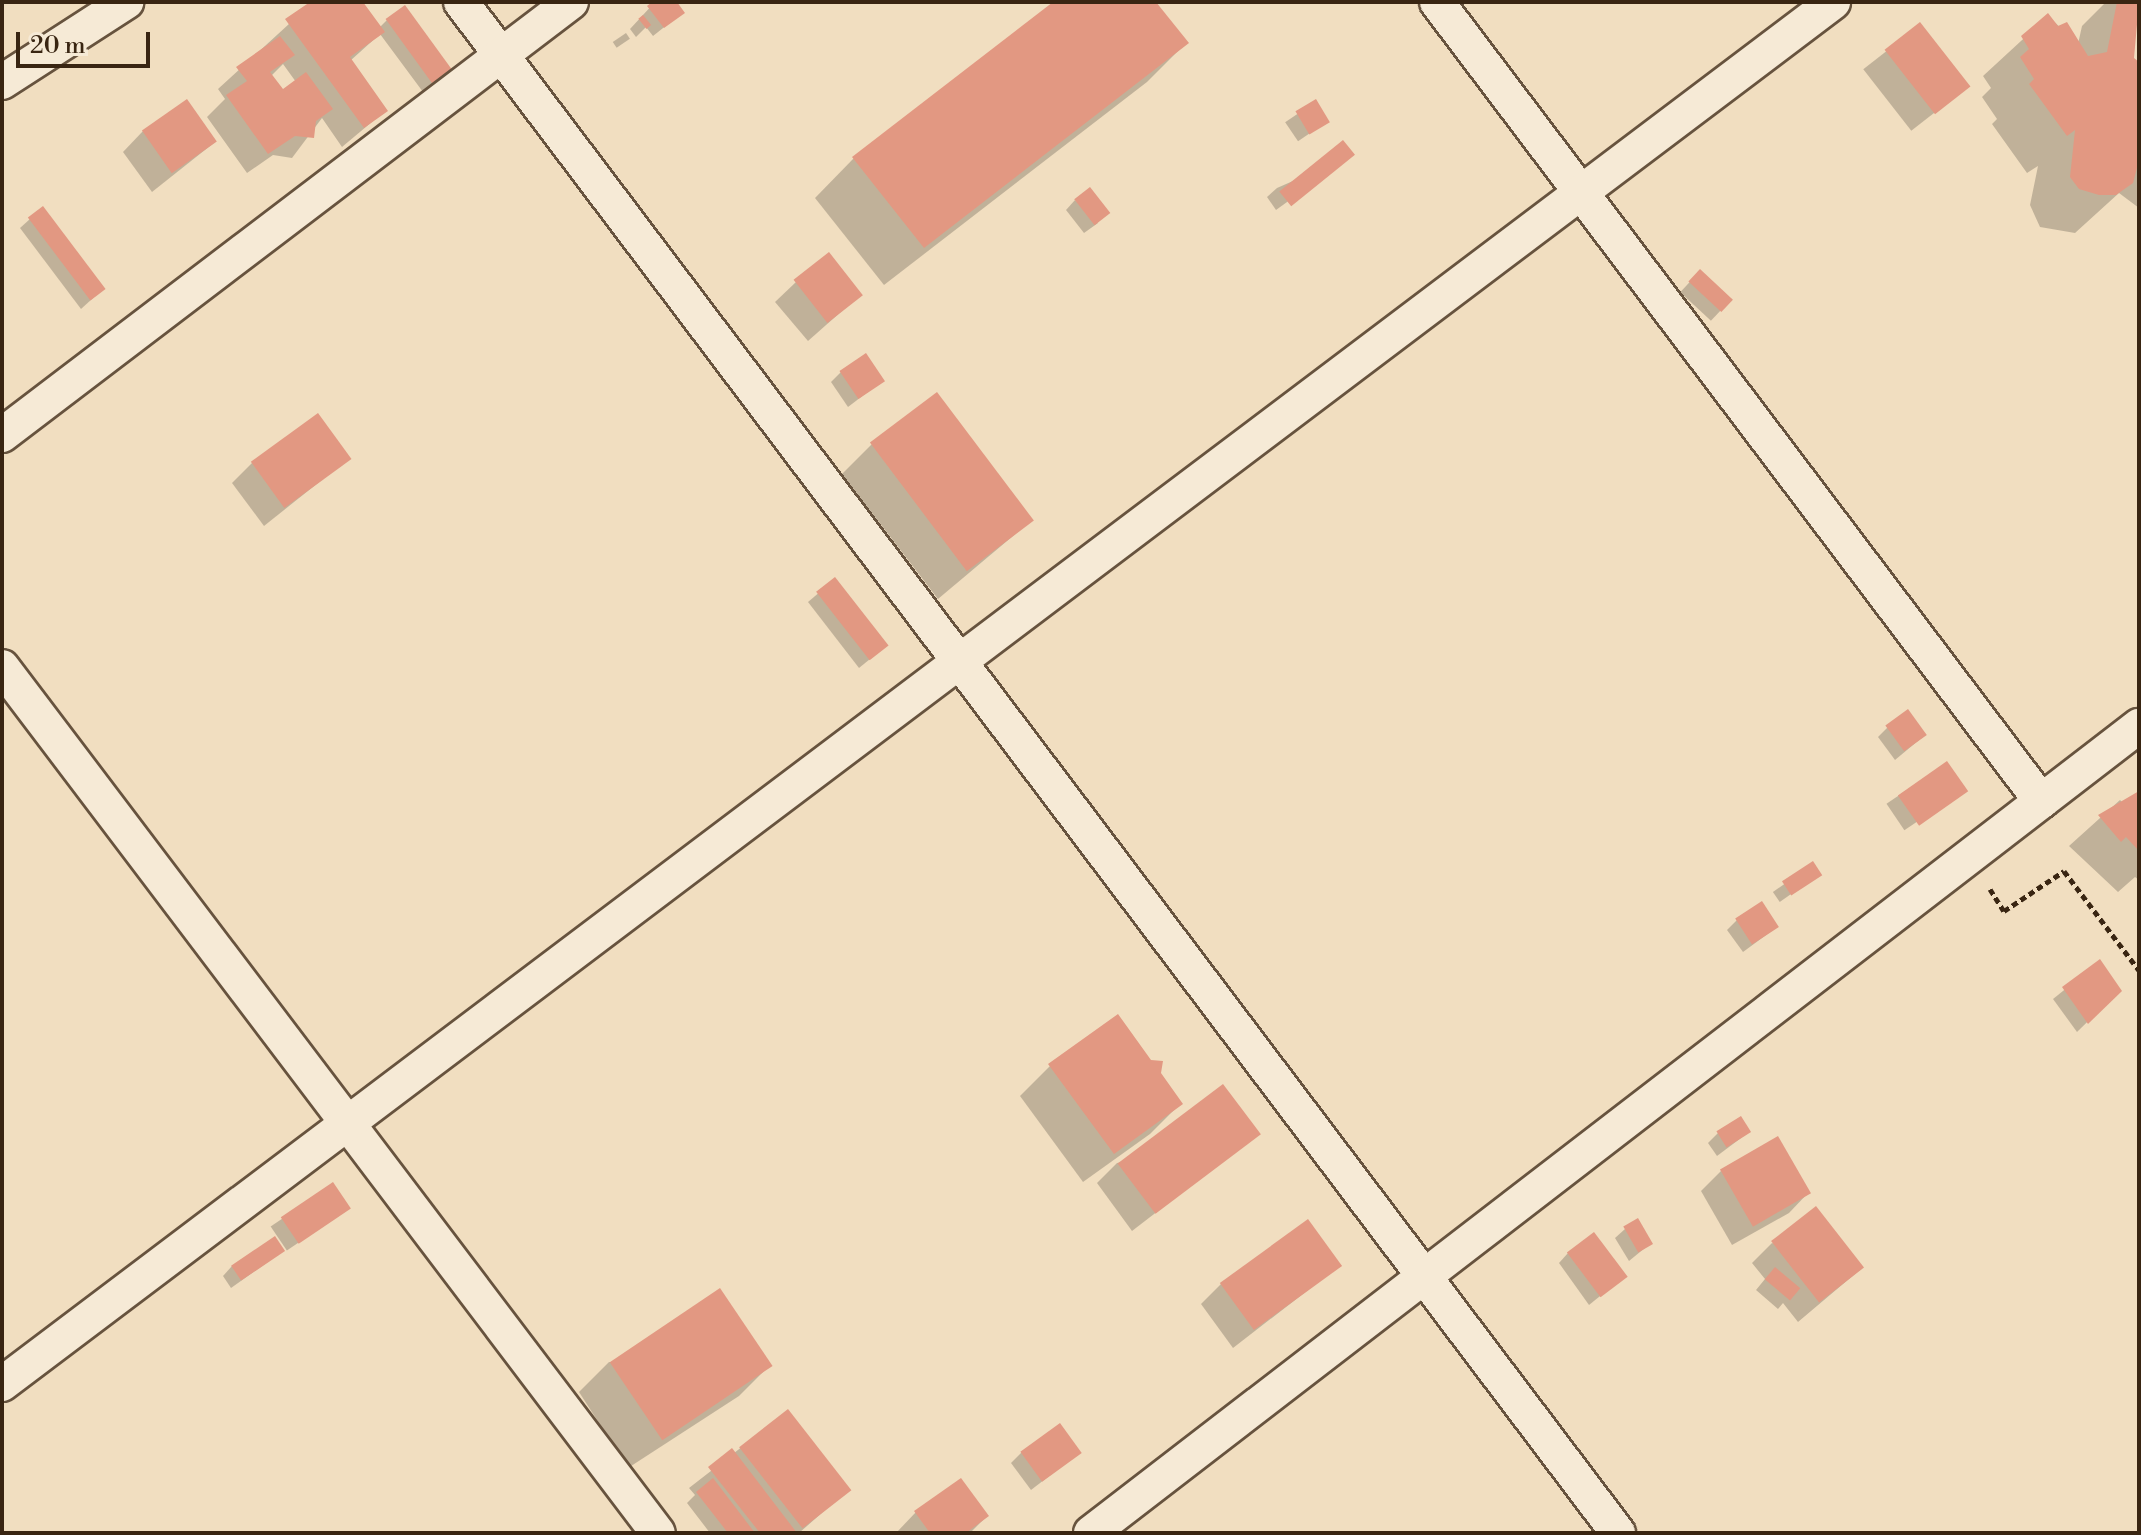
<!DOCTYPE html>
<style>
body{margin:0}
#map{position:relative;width:2141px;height:1535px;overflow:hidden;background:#f1dec0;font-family:"Libre Bodoni",serif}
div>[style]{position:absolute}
.shadow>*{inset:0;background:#0003;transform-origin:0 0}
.building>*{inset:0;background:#e29882;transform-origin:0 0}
.path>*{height:5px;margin-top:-2.5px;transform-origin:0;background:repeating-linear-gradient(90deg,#392512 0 6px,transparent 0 10px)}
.roads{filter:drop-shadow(2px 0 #67533e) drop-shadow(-2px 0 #67533e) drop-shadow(0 2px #67533e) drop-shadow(0 -2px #67533e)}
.minor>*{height:34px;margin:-17px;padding:0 17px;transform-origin:17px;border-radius:17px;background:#f6ead6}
span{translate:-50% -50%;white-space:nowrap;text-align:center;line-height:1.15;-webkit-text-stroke:6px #f6ead6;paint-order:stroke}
.frame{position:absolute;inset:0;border:4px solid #392512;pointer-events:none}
.scale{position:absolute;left:16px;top:32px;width:134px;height:36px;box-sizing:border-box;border:4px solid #392512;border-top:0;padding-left:10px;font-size:24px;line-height:28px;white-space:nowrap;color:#392512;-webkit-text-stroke:6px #f6ead6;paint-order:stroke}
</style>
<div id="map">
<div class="shadow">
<i style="clip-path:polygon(evenodd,313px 2px,361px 2px,379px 28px,387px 20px,450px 70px,423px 92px,380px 34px,350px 61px,385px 111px,342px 147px,322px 118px,292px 158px,273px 155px,247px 173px,207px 117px,225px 99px,218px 89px,313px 2px,283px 64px,296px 82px,282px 92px,271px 76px,283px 64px)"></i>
<i style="clip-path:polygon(655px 2px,674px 2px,682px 13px,653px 36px,646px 27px,636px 37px,630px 29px)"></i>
<i style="clip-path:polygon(1057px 2px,1154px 2px,1186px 43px,1147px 82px,884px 285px,815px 198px,853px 159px)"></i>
<i style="clip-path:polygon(2106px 2px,2139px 2px,2132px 59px,2139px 64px,2139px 208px,2119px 193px,2075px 233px,2040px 227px,2030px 205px,2038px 166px,2027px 173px,1992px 124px,1997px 119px,1982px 97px,1991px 88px,1983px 76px,2048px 16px,2078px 44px,2082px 26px)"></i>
<i style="left:1920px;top:25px;width:78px;height:72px;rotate:52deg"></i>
<i style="left:626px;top:33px;width:7px;height:16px;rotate:56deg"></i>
<i style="left:1315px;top:102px;width:23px;height:36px;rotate:56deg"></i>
<i style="clip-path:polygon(143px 131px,215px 142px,152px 192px,123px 152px)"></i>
<i style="clip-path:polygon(1352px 155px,1276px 210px,1267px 197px,1277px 188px)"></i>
<i style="clip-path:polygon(1075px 200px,1098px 223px,1084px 233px,1066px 210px)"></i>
<i style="clip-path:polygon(30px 219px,103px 289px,81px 309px,20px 228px)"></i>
<i style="left:1700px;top:271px;width:42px;height:29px;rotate:43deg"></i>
<i style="clip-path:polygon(796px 282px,860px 295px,808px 341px,775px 302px)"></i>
<i style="clip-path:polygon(841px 372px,882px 381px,848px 407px,831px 382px)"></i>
<i style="clip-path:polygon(872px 444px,1032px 520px,938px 599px,842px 474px)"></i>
<i style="clip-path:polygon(348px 459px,264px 526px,232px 483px,252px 463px)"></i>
<i style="clip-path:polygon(834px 580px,875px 655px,859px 668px,808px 602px)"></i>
<i style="clip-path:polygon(1888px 727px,1925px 735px,1895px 760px,1878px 737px)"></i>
<i style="left:1947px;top:763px;width:32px;height:73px;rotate:56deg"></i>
<i style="clip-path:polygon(2139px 793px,2139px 880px,2135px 877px,2118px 892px,2069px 846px,2120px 800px,2124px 804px)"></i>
<i style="left:1813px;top:864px;width:12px;height:49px;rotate:55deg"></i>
<i style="clip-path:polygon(1737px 920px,1777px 927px,1743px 952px,1727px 930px)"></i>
<i style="clip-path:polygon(2099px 962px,2120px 990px,2077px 1032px,2053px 999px)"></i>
<i style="clip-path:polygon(1050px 1066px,1158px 1073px,1180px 1104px,1150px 1134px,1083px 1182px,1020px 1096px)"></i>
<i style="clip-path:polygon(1749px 1132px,1717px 1156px,1708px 1143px,1718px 1133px)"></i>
<i style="clip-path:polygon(1258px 1134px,1132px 1231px,1097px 1183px,1117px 1163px)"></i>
<i style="clip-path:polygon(1721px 1171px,1809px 1192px,1789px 1213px,1732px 1245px,1701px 1191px)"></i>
<i style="left:332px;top:1185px;width:29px;height:74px;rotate:56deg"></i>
<i style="clip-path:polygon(1625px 1229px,1651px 1243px,1629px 1261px,1615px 1238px)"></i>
<i style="clip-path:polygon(1772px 1243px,1862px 1268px,1798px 1322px,1783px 1303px,1778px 1309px,1756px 1290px,1765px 1279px,1752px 1263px)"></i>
<i style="clip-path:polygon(283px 1251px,231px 1288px,223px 1276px,232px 1266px)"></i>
<i style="clip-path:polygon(1568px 1253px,1625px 1276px,1589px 1305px,1559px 1263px)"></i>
<i style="clip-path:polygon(1339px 1266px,1233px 1348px,1201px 1304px,1221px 1284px)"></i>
<i style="clip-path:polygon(609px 1362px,769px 1366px,739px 1396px,628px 1468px,579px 1392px)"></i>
<i style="clip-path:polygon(787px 1412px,848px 1490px,799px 1533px,710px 1533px,687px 1503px,695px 1495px,689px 1488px)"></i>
<i style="clip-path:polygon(1021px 1453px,1079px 1453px,1031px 1490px,1011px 1463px)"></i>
<i style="clip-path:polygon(916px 1512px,987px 1516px,970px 1533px,896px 1533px)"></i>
</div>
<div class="building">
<i style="clip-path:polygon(310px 2px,363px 2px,385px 32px,350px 57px,388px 111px,364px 128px,285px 19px)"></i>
<i style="clip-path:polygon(652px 2px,677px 2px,685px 13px,664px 28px,647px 6px)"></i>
<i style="clip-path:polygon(1053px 2px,1156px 2px,1189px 43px,924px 248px,852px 157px)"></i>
<i style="clip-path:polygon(2117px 2px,2139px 2px,2134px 58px,2139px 62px,2139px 160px,2133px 183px,2116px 195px,2099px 195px,2079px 189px,2070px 177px,2075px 130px,2067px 136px,2029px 84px,2034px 79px,2020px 57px,2029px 49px,2021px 36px,2048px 13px,2058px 26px,2067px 22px,2088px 56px,2107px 52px)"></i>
<i style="left:405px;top:5px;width:81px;height:24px;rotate:54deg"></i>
<i style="left:643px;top:15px;width:13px;height:6px;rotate:51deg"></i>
<i style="left:1920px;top:22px;width:82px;height:45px;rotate:52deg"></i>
<i style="clip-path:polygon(280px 36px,295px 55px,270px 72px,283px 89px,306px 72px,333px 109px,316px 121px,314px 138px,295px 136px,268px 154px,226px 95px,247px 81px,236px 67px)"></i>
<i style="left:187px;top:99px;width:52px;height:55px;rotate:55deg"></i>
<i style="left:1316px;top:99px;width:27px;height:24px;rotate:59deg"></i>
<i style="left:1343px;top:140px;width:19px;height:82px;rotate:51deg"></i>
<i style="left:1090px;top:187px;width:33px;height:20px;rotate:52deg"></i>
<i style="left:43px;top:206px;width:104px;height:19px;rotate:53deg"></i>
<i style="left:829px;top:252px;width:55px;height:45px;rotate:52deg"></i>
<i style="left:1700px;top:269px;width:45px;height:17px;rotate:43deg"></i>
<i style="left:866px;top:353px;width:34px;height:32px;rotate:56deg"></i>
<i style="left:937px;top:392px;width:161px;height:84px;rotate:53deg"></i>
<i style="left:318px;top:413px;width:57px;height:83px;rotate:54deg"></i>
<i style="left:835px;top:577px;width:87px;height:24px;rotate:52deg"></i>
<i style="left:1908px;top:709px;width:32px;height:28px;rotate:54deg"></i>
<i style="left:1947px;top:761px;width:37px;height:60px;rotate:55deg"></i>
<i style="clip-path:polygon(2139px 791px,2139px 851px,2126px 837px,2121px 842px,2098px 815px)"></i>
<i style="left:1813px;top:861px;width:17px;height:37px;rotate:57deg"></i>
<i style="left:1762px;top:901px;width:31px;height:32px;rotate:57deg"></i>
<i style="clip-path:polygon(2100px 959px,2122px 991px,2088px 1024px,2062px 987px)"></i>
<i style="clip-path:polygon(1118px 1014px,1151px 1060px,1163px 1061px,1161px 1073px,1183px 1104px,1114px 1154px,1048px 1064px)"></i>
<i style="left:1223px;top:1084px;width:63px;height:132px;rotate:53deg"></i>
<i style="left:1741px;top:1116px;width:19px;height:29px;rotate:58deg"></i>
<i style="left:1778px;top:1136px;width:66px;height:67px;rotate:60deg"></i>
<i style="left:333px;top:1182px;width:32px;height:63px;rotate:56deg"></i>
<i style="left:1816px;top:1206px;width:78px;height:57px;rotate:52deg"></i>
<i style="left:1638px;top:1218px;width:30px;height:17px;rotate:60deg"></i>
<i style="left:1308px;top:1219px;width:58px;height:109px;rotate:54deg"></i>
<i style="left:1594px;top:1232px;width:56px;height:34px;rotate:53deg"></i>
<i style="left:275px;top:1236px;width:18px;height:53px;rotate:56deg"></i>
<i style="left:1775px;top:1267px;width:33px;height:16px;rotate:40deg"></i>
<i style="left:720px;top:1288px;width:94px;height:133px;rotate:56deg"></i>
<i style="left:788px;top:1409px;width:103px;height:62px;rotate:52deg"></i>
<i style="left:1060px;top:1423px;width:37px;height:49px;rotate:54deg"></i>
<i style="clip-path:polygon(732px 1448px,797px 1533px,760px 1533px,708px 1467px)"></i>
<i style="clip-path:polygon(713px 1478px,755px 1533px,728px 1533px,696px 1492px)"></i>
<i style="clip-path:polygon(961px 1478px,989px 1516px,966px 1533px,930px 1533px,914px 1511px)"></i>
</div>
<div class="path">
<i style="left:1990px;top:889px;width:26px;rotate:58deg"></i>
<i style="left:2004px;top:911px;width:72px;rotate:-33.7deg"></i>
<i style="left:2064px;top:871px;width:124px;rotate:52.9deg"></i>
</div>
<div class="roads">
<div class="minor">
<i style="left:461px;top:2px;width:1919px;rotate:52.92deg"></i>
<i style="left:1437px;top:2px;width:1002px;rotate:52.91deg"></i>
<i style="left:2px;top:82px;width:148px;rotate:-32.8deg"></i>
<i style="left:2px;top:435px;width:715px;rotate:-37.27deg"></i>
<i style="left:2px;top:667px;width:1086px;rotate:52.86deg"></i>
<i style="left:2px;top:1384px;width:2294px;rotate:-37.04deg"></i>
<i style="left:1091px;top:1533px;width:1323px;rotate:-37.6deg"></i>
</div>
</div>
<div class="frame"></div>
<div class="scale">20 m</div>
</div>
